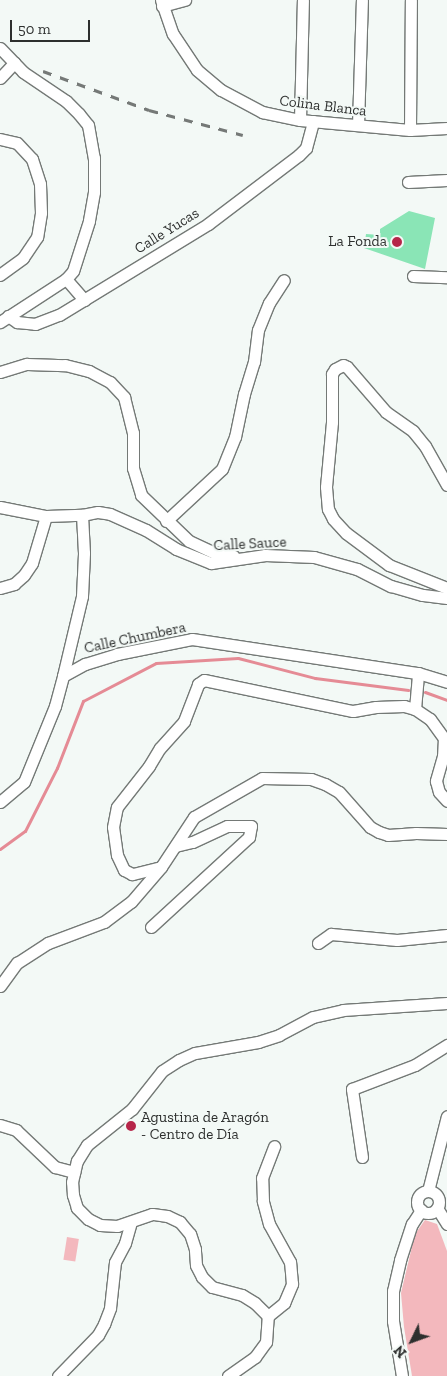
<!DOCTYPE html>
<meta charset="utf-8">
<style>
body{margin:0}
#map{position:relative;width:447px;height:1376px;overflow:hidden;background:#f3f9f6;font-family:"Zilla Slab",serif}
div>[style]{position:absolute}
.green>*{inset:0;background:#f3b8bd;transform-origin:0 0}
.stream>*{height:3px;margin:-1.5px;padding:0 1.5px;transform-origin:1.5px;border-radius:1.5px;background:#e58b95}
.building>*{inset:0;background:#8ae5b6}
.roads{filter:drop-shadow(1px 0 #747976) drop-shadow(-1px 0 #747976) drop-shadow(0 1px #747976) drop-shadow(0 -1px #747976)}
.street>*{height:11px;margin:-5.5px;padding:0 5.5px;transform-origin:5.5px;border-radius:5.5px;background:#fff}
.street>.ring{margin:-5.5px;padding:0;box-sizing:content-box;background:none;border:11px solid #fff;border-radius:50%}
.rail>*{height:3px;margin-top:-1.5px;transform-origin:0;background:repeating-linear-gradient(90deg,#757977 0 9px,transparent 0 18px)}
.dots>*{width:14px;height:14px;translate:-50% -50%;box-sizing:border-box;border:2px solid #f3f9f6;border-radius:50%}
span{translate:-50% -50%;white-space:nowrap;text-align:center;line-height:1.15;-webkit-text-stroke:4px #f3f9f6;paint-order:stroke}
.street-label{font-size:15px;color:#2d2f2e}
.poi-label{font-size:15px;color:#2d2f2e}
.right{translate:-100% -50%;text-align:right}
.left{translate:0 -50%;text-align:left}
.north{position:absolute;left:387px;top:1316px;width:50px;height:50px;-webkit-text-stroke:4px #f3f9f6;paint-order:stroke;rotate:228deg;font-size:14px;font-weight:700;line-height:20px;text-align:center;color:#2d2f2e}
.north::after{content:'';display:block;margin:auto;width:18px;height:22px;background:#2d2f2e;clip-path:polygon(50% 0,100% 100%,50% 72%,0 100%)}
.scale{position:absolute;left:10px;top:20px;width:80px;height:22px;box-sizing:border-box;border:2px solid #2d2f2e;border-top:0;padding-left:6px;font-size:15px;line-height:18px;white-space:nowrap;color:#2d2f2e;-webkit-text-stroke:4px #f3f9f6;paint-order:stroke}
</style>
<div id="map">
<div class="green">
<i style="clip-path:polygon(425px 1220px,437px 1224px,447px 1251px,447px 1376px,412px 1376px,404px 1327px,401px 1293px,415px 1234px)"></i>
<i style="left:67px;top:1237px;width:12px;height:23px;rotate:9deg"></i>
</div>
<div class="stream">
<i style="left:425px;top:692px;width:23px;rotate:20deg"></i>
<i style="left:0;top:849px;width:31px;rotate:-36deg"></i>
<i style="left:25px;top:831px;width:71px;rotate:-63.1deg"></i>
<i style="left:57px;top:768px;width:72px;rotate:-68.8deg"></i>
<i style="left:83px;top:701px;width:82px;rotate:-27.5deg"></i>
<i style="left:156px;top:663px;width:82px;rotate:-3.5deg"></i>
<i style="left:238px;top:658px;width:80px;rotate:14.6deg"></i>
<i style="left:315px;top:678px;width:94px;rotate:7.4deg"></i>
</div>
<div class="building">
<i style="clip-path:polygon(409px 211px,435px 218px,425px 269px,364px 248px,366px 234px,380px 235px,380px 229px)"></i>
</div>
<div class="roads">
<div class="street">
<i style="left:161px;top:0;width:36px;rotate:71deg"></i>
<i style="left:173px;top:34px;width:43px;rotate:56.3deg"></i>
<i style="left:197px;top:70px;width:31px;rotate:40deg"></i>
<i style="left:221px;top:90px;width:47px;rotate:28.2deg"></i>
<i style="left:262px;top:112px;width:39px;rotate:12deg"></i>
<i style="left:300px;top:120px;width:110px;rotate:5.2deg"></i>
<i style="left:410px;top:130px;width:37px;rotate:-3deg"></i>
<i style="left:162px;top:6px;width:24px;rotate:-15deg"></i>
<i style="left:0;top:48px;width:33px;rotate:46deg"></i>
<i style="left:23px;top:72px;width:52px;rotate:34deg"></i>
<i style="left:66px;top:101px;width:18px;rotate:45deg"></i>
<i style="left:79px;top:114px;width:14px;rotate:51deg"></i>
<i style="left:88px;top:125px;width:34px;rotate:80deg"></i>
<i style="left:94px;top:158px;width:34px;rotate:90deg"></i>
<i style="left:94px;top:192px;width:29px;rotate:100deg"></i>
<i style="left:89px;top:221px;width:52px;rotate:107.7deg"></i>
<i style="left:73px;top:271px;width:11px;rotate:131deg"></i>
<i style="left:66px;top:279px;width:79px;rotate:146.9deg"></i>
<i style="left:0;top:78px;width:21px;rotate:-47deg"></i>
<i style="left:300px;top:120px;width:120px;rotate:-88.6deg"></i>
<i style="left:358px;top:125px;width:125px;rotate:-88.2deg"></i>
<i style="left:410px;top:130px;width:130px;rotate:-89.6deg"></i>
<i style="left:0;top:139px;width:17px;rotate:13deg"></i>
<i style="left:17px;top:143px;width:22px;rotate:47deg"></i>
<i style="left:32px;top:159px;width:26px;rotate:72deg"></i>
<i style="left:40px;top:184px;width:29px;rotate:88deg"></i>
<i style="left:41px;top:213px;width:24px;rotate:99deg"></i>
<i style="left:37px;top:237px;width:25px;rotate:124deg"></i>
<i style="left:23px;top:258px;width:29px;rotate:144deg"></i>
<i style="left:408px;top:182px;width:39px;rotate:-3deg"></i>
<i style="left:413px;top:276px;width:34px;rotate:2deg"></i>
<i style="left:66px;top:279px;width:28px;rotate:49deg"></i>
<i style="left:8px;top:316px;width:11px;rotate:34deg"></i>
<i style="left:17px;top:322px;width:18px;rotate:6deg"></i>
<i style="left:35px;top:324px;width:26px;rotate:-21deg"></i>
<i style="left:59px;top:315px;width:175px;rotate:-31.4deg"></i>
<i style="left:208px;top:224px;width:114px;rotate:-37.2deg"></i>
<i style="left:299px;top:155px;width:10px;rotate:-45deg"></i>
<i style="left:306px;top:148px;width:28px;rotate:-75deg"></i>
<i style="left:0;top:372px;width:28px;rotate:-17deg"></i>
<i style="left:27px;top:364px;width:38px;rotate:2deg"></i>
<i style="left:65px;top:365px;width:25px;rotate:14deg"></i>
<i style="left:89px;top:371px;width:24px;rotate:28deg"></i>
<i style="left:110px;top:382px;width:21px;rotate:47deg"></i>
<i style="left:124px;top:397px;width:37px;rotate:76deg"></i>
<i style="left:133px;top:433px;width:35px;rotate:90deg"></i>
<i style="left:133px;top:468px;width:28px;rotate:73deg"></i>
<i style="left:141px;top:495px;width:66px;rotate:43.8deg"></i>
<i style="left:189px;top:541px;width:26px;rotate:25deg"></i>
<i style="left:213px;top:552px;width:21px;rotate:11deg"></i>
<i style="left:447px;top:485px;width:45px;rotate:-119.4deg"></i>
<i style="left:425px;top:446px;width:19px;rotate:-129deg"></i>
<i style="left:413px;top:431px;width:33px;rotate:-145deg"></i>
<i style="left:386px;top:412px;width:60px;rotate:-130.9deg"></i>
<i style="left:347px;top:367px;width:4px;rotate:-153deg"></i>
<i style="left:343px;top:365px;width:9px;rotate:153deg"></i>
<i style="left:335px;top:369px;width:6px;rotate:121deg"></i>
<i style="left:332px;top:374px;width:48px;rotate:90deg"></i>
<i style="left:332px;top:422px;width:65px;rotate:95.3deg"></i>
<i style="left:326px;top:487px;width:22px;rotate:85deg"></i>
<i style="left:328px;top:509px;width:11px;rotate:63deg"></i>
<i style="left:333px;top:519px;width:19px;rotate:47deg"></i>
<i style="left:346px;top:533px;width:54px;rotate:36.7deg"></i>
<i style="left:389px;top:565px;width:62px;rotate:21.6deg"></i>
<i style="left:0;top:507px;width:47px;rotate:11.1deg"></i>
<i style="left:46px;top:516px;width:36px;rotate:-2deg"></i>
<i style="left:82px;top:515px;width:16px;rotate:-11deg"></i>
<i style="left:98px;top:512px;width:12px;rotate:9deg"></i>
<i style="left:110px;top:514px;width:39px;rotate:24deg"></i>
<i style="left:146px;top:530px;width:36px;rotate:32deg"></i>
<i style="left:176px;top:549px;width:38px;rotate:22deg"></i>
<i style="left:211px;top:563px;width:55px;rotate:-8.4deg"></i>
<i style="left:265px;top:555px;width:49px;rotate:2.3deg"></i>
<i style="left:314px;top:557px;width:45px;rotate:15.6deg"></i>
<i style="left:357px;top:569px;width:38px;rotate:27deg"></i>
<i style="left:391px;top:586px;width:33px;rotate:16deg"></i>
<i style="left:423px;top:595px;width:24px;rotate:7deg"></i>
<i style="left:166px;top:521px;width:76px;rotate:-42.9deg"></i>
<i style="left:222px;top:469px;width:35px;rotate:-68deg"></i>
<i style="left:235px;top:437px;width:44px;rotate:-78.2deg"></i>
<i style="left:244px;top:394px;width:34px;rotate:-73deg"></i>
<i style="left:254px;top:362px;width:32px;rotate:-83deg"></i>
<i style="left:258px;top:330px;width:29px;rotate:-68deg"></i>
<i style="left:269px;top:303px;width:27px;rotate:-57deg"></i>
<i style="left:0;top:588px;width:15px;rotate:-16deg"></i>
<i style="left:14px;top:584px;width:13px;rotate:-42deg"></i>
<i style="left:24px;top:575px;width:14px;rotate:-56deg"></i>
<i style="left:32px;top:563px;width:49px;rotate:-73.4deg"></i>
<i style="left:63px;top:676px;width:82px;rotate:-76.6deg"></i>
<i style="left:82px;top:596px;width:43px;rotate:-87.3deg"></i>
<i style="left:84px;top:553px;width:38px;rotate:-93deg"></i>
<i style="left:415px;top:709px;width:36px;rotate:-85deg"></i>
<i style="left:0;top:802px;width:31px;rotate:-40deg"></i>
<i style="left:24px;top:782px;width:82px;rotate:-67.8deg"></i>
<i style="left:55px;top:706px;width:31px;rotate:-75deg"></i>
<i style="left:63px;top:676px;width:25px;rotate:-29deg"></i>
<i style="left:85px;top:664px;width:34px;rotate:-17deg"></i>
<i style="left:117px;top:654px;width:76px;rotate:-11.3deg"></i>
<i style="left:192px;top:639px;width:229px;rotate:8.6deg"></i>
<i style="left:418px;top:673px;width:30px;rotate:17deg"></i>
<i style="left:161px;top:867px;width:30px;rotate:166deg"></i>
<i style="left:132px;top:874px;width:9px;rotate:-153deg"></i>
<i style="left:124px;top:870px;width:17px;rotate:-115deg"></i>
<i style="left:117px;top:855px;width:28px;rotate:-98deg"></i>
<i style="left:113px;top:827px;width:20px;rotate:-79deg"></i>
<i style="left:117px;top:807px;width:52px;rotate:-52deg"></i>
<i style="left:149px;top:766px;width:21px;rotate:-59deg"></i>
<i style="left:160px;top:748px;width:36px;rotate:-48deg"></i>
<i style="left:184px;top:721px;width:40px;rotate:-69deg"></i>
<i style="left:198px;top:684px;width:7px;rotate:-34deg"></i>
<i style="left:204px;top:680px;width:152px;rotate:11.8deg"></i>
<i style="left:353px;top:711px;width:23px;rotate:-10deg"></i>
<i style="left:376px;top:707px;width:28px;rotate:-2deg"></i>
<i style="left:404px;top:706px;width:11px;rotate:15deg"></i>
<i style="left:415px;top:709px;width:18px;rotate:34deg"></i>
<i style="left:430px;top:719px;width:24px;rotate:54deg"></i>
<i style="left:444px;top:738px;width:18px;rotate:93deg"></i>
<i style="left:443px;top:756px;width:26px;rotate:106deg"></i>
<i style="left:436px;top:781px;width:11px;rotate:75deg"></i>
<i style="left:439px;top:792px;width:12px;rotate:48deg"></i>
<i style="left:151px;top:927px;width:133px;rotate:-42.6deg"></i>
<i style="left:249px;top:837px;width:11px;rotate:-80deg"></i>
<i style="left:251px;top:826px;width:24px;rotate:180deg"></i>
<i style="left:227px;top:826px;width:38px;rotate:155deg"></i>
<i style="left:192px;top:842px;width:17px;rotate:167deg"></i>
<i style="left:318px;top:943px;width:16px;rotate:-35deg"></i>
<i style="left:331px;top:934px;width:66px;rotate:5.2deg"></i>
<i style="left:397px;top:940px;width:50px;rotate:-5.7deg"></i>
<i style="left:0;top:986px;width:29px;rotate:-54deg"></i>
<i style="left:17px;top:963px;width:37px;rotate:-33deg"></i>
<i style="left:48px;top:943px;width:60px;rotate:-20.6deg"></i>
<i style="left:104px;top:922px;width:34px;rotate:-37deg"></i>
<i style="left:131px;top:902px;width:46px;rotate:-49.4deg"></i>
<i style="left:161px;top:867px;width:60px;rotate:-56.6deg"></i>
<i style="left:194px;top:817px;width:78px;rotate:-29.8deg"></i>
<i style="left:262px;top:778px;width:49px;rotate:1.2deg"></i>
<i style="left:311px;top:779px;width:15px;rotate:20deg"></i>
<i style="left:325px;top:784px;width:16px;rotate:30deg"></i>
<i style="left:339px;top:792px;width:47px;rotate:48.5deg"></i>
<i style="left:370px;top:827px;width:10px;rotate:29deg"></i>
<i style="left:379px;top:832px;width:9px;rotate:18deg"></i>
<i style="left:388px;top:835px;width:28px;rotate:-4deg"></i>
<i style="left:416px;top:833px;width:31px;rotate:2deg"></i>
<i style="left:0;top:1125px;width:17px;rotate:17deg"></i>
<i style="left:16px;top:1130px;width:54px;rotate:43.5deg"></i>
<i style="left:55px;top:1167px;width:20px;rotate:15deg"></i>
<i style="left:362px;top:1157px;width:69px;rotate:-98.4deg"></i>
<i style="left:352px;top:1089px;width:67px;rotate:-20.9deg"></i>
<i style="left:415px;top:1065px;width:38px;rotate:-32deg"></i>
<i style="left:428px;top:1191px;width:77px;rotate:-75.8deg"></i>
<i class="ring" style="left:417px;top:1191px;width:11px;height:11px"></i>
<i style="left:437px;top:1208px;width:19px;rotate:58deg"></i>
<i style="left:268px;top:1316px;width:18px;rotate:-135deg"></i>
<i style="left:255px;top:1303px;width:15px;rotate:-148deg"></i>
<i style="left:242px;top:1295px;width:31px;rotate:-165deg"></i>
<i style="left:212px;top:1287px;width:14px;rotate:-135deg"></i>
<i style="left:202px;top:1277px;width:13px;rotate:-117deg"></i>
<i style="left:196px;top:1265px;width:16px;rotate:-94deg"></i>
<i style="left:195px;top:1249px;width:16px;rotate:-108deg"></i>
<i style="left:190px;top:1234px;width:16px;rotate:-130deg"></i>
<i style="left:180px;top:1222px;width:14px;rotate:-155deg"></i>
<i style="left:167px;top:1216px;width:15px;rotate:-172deg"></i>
<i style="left:152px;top:1214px;width:37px;rotate:161deg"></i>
<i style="left:117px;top:1226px;width:17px;rotate:-177deg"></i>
<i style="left:100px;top:1225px;width:13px;rotate:-153deg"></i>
<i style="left:88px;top:1219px;width:16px;rotate:-135deg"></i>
<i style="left:77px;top:1208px;width:14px;rotate:-107deg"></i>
<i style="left:73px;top:1195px;width:13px;rotate:-94deg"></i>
<i style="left:72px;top:1182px;width:22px;rotate:-77deg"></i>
<i style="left:77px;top:1161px;width:19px;rotate:-58deg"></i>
<i style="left:87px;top:1145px;width:58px;rotate:-38.7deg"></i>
<i style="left:132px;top:1109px;width:48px;rotate:-51.7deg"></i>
<i style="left:162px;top:1071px;width:20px;rotate:-33deg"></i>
<i style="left:179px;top:1060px;width:17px;rotate:-24deg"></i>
<i style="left:195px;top:1053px;width:64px;rotate:-9.9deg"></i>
<i style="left:258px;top:1042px;width:22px;rotate:-18deg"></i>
<i style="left:279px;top:1035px;width:38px;rotate:-28deg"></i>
<i style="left:313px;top:1017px;width:31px;rotate:-13deg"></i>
<i style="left:343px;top:1010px;width:104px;rotate:-3.9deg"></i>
<i style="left:58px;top:1376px;width:57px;rotate:-45.7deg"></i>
<i style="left:98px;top:1335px;width:13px;rotate:-61deg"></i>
<i style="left:104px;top:1324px;width:17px;rotate:-69deg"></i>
<i style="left:110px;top:1308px;width:46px;rotate:-83.8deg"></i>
<i style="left:115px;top:1262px;width:21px;rotate:-62deg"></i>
<i style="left:125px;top:1243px;width:22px;rotate:-74deg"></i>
<i style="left:228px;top:1376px;width:33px;rotate:-35deg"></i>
<i style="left:255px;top:1357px;width:19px;rotate:-54deg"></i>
<i style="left:266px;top:1342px;width:26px;rotate:-86deg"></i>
<i style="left:268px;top:1316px;width:21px;rotate:-39deg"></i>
<i style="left:284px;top:1303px;width:21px;rotate:-67deg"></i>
<i style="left:292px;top:1284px;width:22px;rotate:-95deg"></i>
<i style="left:290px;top:1262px;width:43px;rotate:-118.9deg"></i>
<i style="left:269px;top:1224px;width:24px;rotate:-105deg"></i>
<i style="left:263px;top:1201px;width:23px;rotate:-92deg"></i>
<i style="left:262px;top:1178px;width:34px;rotate:-69deg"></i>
<i style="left:402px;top:1376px;width:56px;rotate:-99.3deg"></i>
<i style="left:393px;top:1321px;width:30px;rotate:-90deg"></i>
<i style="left:393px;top:1291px;width:32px;rotate:-77deg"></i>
<i style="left:400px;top:1260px;width:38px;rotate:-72deg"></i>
<i style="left:412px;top:1224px;width:17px;rotate:-57deg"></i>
</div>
</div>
<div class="rail">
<i style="left:43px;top:71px;width:113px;rotate:20.2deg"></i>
<i style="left:149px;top:110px;width:97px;rotate:14.9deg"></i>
</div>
<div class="dots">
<i style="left:397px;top:242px;background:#b62549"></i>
<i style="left:131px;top:1126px;background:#b62549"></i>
</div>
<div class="street-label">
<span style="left:323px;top:106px;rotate:7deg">Colina Blanca</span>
<span style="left:167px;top:231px;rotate:-32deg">Calle Yucas</span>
<span style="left:250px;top:544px;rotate:-3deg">Calle Sauce</span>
<span style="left:135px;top:638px;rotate:-12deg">Calle Chumbera</span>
</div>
<div class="poi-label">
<span class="right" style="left:387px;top:242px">La Fonda</span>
<span class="left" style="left:141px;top:1126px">Agustina de Aragón<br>- Centro de Día</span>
</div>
<div class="north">N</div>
<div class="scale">50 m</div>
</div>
